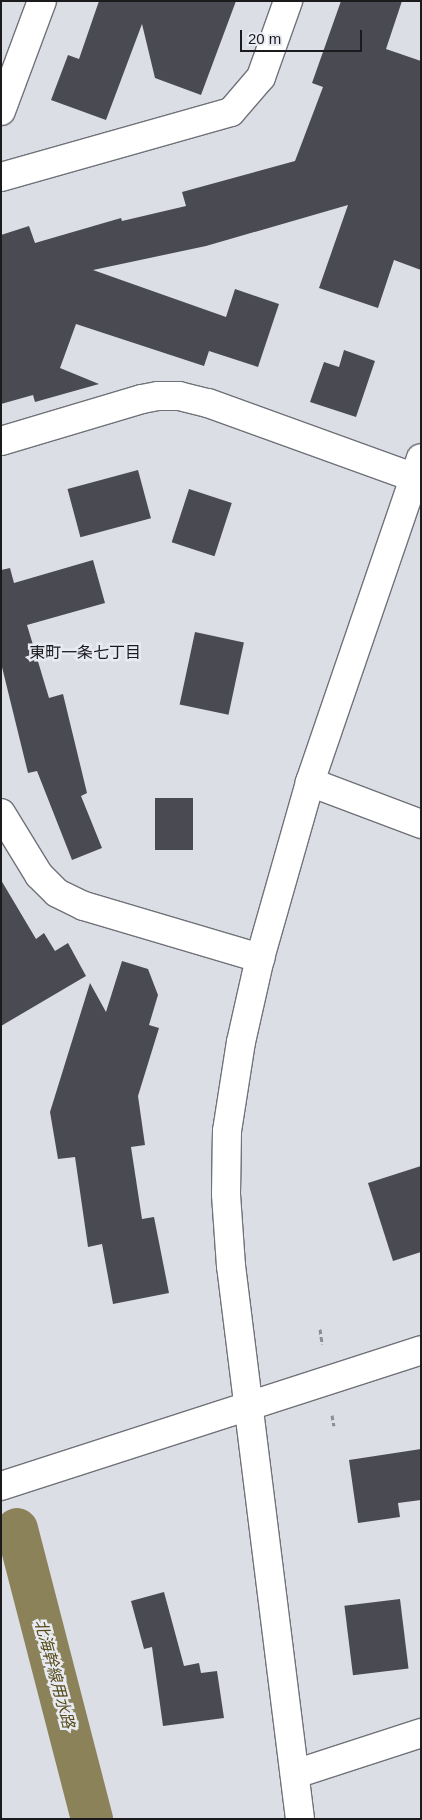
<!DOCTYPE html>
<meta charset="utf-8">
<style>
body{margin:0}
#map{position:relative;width:422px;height:1820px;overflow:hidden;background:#dcdee6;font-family:Helvetica,"Noto Sans JP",sans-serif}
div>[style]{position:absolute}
.canal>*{height:42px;margin:-21px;padding:0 21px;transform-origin:21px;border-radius:21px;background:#8c825a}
.building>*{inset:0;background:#4a4b52;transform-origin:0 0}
.path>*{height:3px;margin-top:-1.5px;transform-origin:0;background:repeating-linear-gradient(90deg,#8c8d93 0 5px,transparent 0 7.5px)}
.roads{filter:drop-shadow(1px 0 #707279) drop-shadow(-1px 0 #707279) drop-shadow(0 1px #707279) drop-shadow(0 -1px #707279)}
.minor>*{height:28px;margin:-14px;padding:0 14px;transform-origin:14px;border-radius:14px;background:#fff}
span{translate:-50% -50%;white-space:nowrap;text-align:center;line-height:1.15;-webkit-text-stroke:5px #e9ebf3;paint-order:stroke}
.neighbourhood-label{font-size:16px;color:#1b1b1e}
.water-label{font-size:16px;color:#574b19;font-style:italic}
.frame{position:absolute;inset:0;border:2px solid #1b1b1e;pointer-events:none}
.scale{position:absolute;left:240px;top:30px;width:122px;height:22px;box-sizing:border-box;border:2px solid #1b1b1e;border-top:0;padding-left:6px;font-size:15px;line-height:18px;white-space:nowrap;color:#1b1b1e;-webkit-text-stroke:4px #e9ebf3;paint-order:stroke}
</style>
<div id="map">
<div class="canal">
<i style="left:17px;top:1529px;width:300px;rotate:75.5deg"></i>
</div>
<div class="building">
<i style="clip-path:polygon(99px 1px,236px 1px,201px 95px,155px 78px,142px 24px,106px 120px,51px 100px,68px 55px,79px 59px)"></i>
<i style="clip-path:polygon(341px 1px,402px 1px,386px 49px,421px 61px,421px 270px,394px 260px,378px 308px,319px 288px,348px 205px,206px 246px,93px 270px,226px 317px,235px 289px,279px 304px,258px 367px,209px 351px,204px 366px,76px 324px,60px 368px,99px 384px,35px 402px,33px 395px,1px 404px,1px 235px,29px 226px,35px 243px,121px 218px,122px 221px,186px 206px,182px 192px,295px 161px,323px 87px,312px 83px)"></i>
<i style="clip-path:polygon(344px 350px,375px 361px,356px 417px,310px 402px,324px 362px,339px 367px)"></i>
<i style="left:138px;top:470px;width:50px;height:73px;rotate:75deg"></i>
<i style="left:189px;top:489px;width:45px;height:56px;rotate:18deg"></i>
<i style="clip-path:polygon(93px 560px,105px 603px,27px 625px,49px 698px,63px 694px,87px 793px,81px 796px,102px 848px,72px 860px,37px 771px,28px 773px,1px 663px,1px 570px,10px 568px,14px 583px)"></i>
<i style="left:195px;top:632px;width:50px;height:74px;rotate:12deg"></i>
<i style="left:155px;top:798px;width:38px;height:52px"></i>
<i style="clip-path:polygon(1px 880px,36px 939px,44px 933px,55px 951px,68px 943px,86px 976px,1px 1026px)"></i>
<i style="clip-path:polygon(122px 961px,148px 969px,158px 995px,149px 1025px,159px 1028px,138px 1096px,145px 1145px,131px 1147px,142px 1219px,154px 1217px,169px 1293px,113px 1304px,102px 1244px,88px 1247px,75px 1157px,58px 1159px,50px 1112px,90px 983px,106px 1012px)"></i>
<i style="clip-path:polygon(421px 1166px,421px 1252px,393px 1261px,368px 1183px)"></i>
<i style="clip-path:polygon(421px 1449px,421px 1500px,398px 1503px,400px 1517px,358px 1523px,349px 1460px)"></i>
<i style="clip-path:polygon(164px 1592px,184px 1666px,199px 1663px,201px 1673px,217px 1671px,224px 1718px,163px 1726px,152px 1647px,144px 1649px,131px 1601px)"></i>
<i style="left:400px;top:1599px;width:70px;height:56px;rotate:83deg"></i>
</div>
<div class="path">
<i style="left:320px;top:1329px;width:15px;rotate:82deg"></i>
<i style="left:332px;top:1415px;width:11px;rotate:80deg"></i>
</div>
<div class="roads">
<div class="minor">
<i style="left:1px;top:111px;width:117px;rotate:-69.6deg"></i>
<i style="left:1px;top:177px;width:239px;rotate:-15.8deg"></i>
<i style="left:231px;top:112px;width:46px;rotate:-49.4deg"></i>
<i style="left:261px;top:77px;width:81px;rotate:-70.4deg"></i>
<i style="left:1px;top:441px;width:147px;rotate:-16.6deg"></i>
<i style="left:142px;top:399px;width:16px;rotate:-11deg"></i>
<i style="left:158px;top:396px;width:21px"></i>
<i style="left:179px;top:396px;width:30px;rotate:14deg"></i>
<i style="left:208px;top:403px;width:226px;rotate:19.9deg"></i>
<i style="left:310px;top:782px;width:119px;rotate:20.7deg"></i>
<i style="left:1px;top:813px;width:73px;rotate:58.5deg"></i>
<i style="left:39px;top:875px;width:25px;rotate:45deg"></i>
<i style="left:57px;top:893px;width:30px;rotate:26deg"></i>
<i style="left:84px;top:906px;width:184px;rotate:16.5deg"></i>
<i style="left:1px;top:1486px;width:441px;rotate:-17.9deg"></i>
<i style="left:295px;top:1774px;width:133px;rotate:-18deg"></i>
<i style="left:300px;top:1819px;width:557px;rotate:-97.11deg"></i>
<i style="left:231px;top:1266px;width:72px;rotate:-94deg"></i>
<i style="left:226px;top:1194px;width:63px;rotate:-89.1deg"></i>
<i style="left:227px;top:1131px;width:90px;rotate:-81.1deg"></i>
<i style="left:241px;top:1042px;width:86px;rotate:-77.3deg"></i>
<i style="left:260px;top:958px;width:183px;rotate:-74.1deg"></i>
<i style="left:310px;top:782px;width:342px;rotate:-71.1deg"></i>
</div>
</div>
<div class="neighbourhood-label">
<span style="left:85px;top:653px">東町一条七丁目</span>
</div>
<div class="water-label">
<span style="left:54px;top:1674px;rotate:75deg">北海幹線用水路</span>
</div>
<div class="frame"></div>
<div class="scale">20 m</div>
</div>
